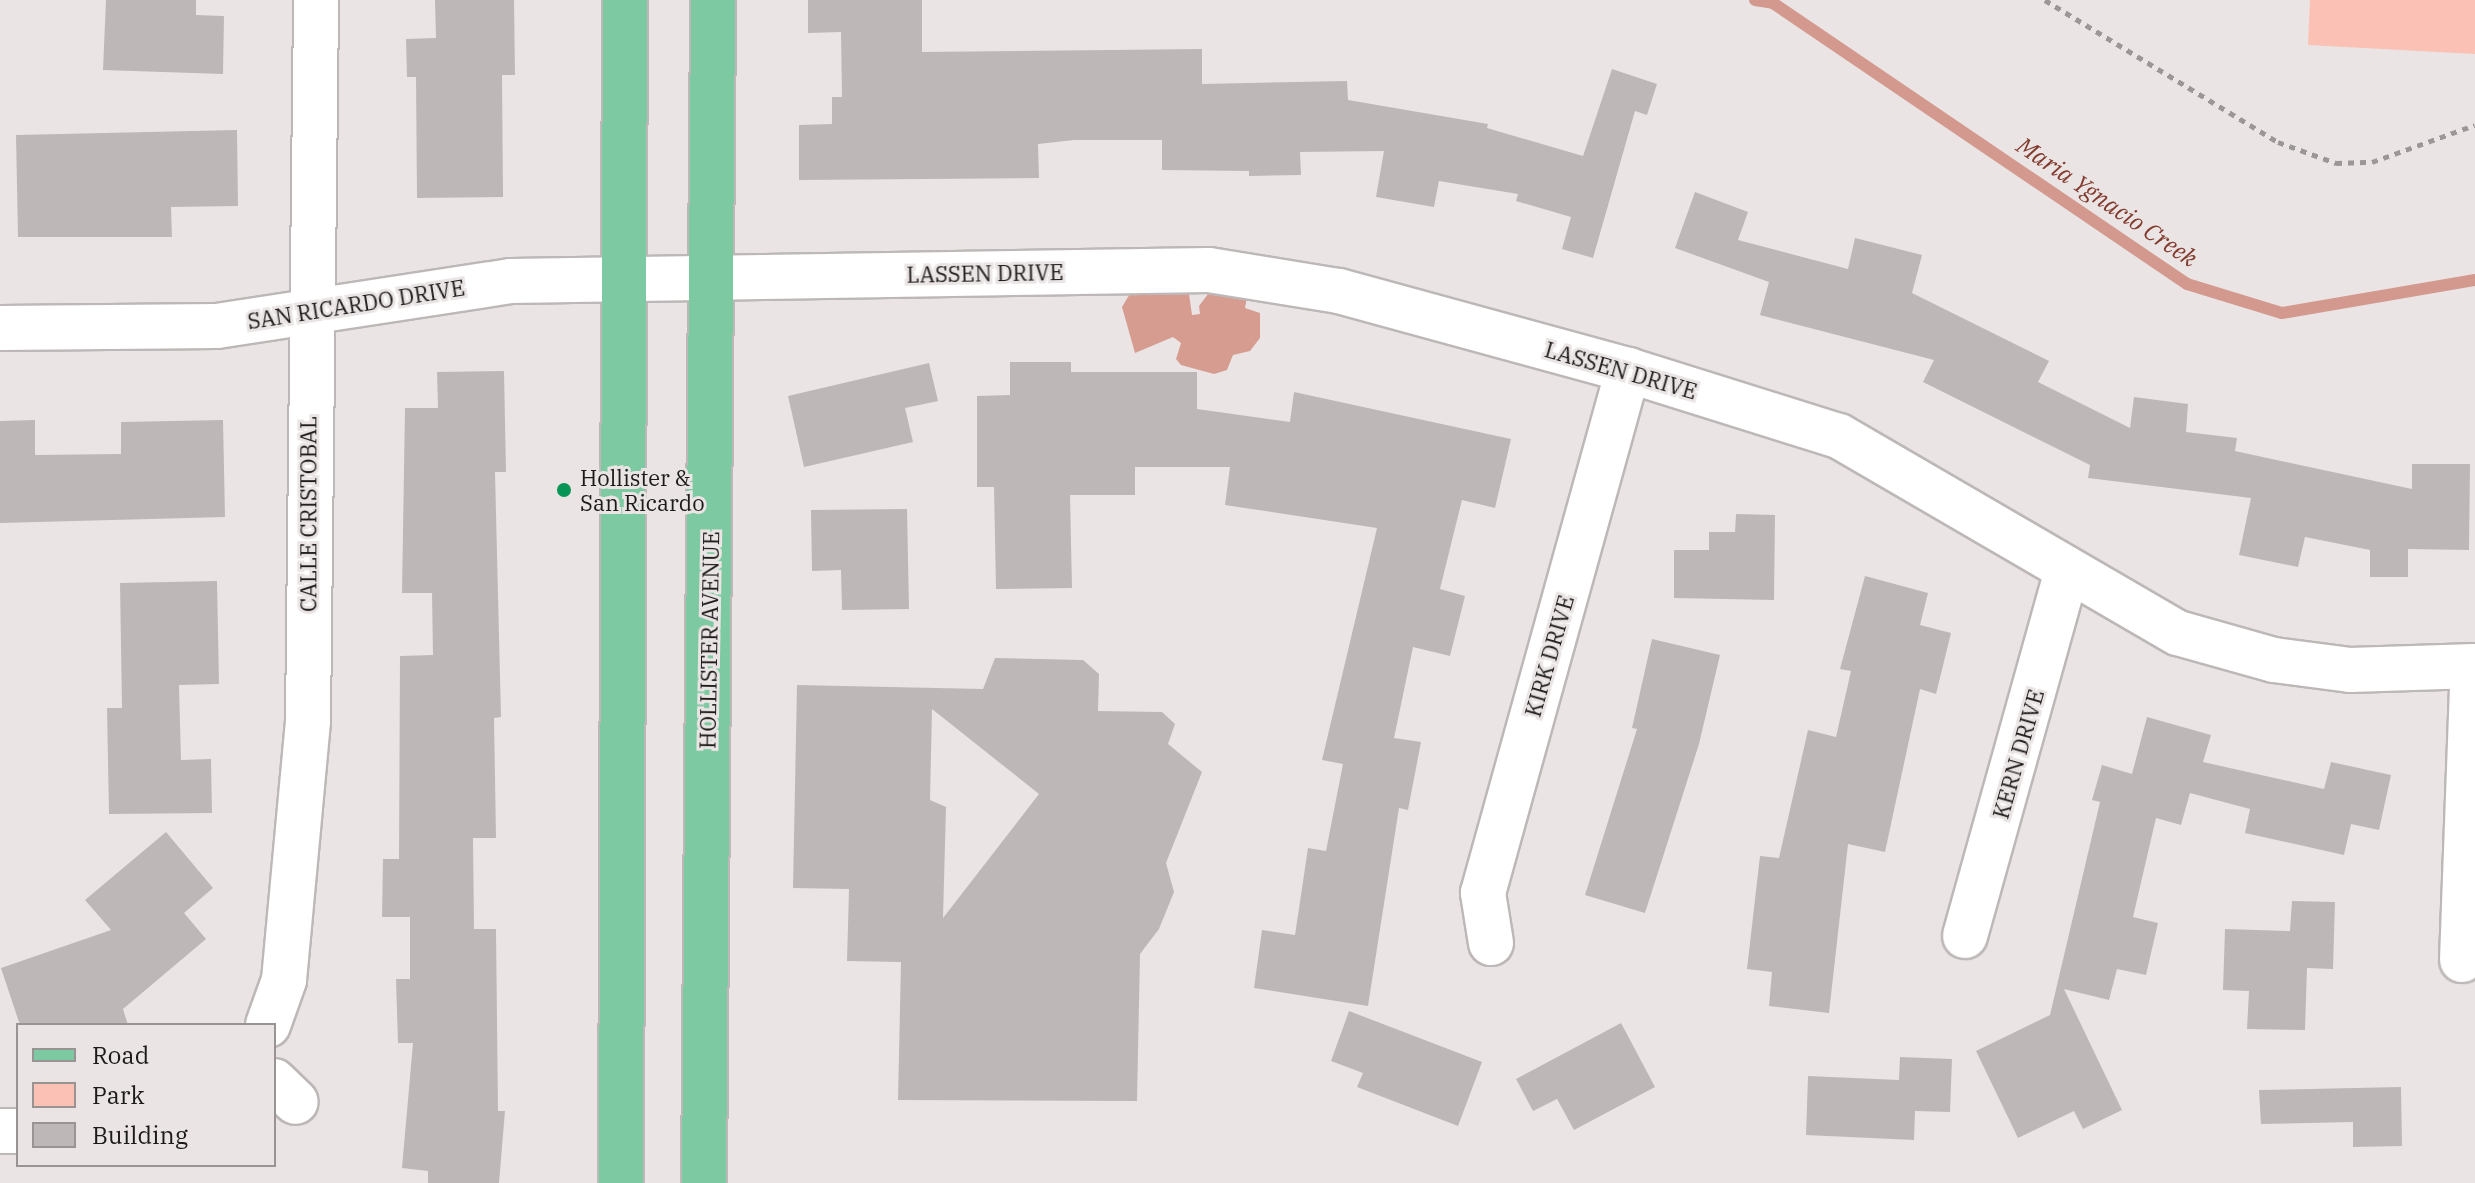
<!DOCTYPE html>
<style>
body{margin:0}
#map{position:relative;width:2475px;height:1183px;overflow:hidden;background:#eae5e4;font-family:"IBM Plex Serif",serif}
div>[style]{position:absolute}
.green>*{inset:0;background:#fbc1b5}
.forest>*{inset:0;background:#d69c90}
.stream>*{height:12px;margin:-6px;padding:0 6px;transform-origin:6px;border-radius:6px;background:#d4998e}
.building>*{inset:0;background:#bdb8b7}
.path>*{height:5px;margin-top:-2.5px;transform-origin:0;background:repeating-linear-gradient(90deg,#9a9796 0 6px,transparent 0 12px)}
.roads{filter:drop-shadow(2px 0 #bdb8b7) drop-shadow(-2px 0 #bdb8b7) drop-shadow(0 2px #bdb8b7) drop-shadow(0 -2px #bdb8b7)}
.minor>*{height:44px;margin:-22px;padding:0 22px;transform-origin:22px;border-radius:22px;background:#fff}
.major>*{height:44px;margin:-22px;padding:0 22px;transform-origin:22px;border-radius:22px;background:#7dc9a1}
.dots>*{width:22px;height:22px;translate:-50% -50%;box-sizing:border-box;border:4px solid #eae5e4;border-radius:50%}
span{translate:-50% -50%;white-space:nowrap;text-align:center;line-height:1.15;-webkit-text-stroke:6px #eae5e4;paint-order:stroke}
.street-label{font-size:22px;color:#1c1b1a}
.poi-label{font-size:22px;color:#1c1b1a}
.left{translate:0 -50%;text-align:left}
.water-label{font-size:24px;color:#823a2d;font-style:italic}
.legend{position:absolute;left:16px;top:1023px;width:260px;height:144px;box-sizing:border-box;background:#eae5e4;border:2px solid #989493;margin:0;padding:10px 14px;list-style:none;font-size:24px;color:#1c1b1a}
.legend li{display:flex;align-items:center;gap:16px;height:40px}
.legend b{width:40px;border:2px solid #989493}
</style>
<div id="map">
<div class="green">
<i style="clip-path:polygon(2310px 0,2475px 0,2475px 54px,2308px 45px)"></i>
</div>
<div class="forest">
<i style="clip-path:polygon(1137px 282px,1188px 287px,1192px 315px,1200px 314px,1199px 306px,1214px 286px,1247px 297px,1245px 308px,1260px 313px,1260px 338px,1250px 351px,1233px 355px,1227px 370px,1214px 374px,1181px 365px,1176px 359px,1181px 343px,1173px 337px,1135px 353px,1122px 307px)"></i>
</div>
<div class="stream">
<i style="left:1755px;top:0;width:18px;rotate:9deg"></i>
<i style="left:1773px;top:3px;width:500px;rotate:34.17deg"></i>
<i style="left:2187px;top:284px;width:99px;rotate:17deg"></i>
<i style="left:2282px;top:313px;width:196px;rotate:-9.7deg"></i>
</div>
<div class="building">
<i style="clip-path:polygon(106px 0,196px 0,196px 15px,224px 16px,223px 74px,103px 70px)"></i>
<i style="clip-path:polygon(435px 0,514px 0,515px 75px,502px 75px,503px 197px,417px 198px,416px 77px,407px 77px,406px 39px,436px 38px)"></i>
<i style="clip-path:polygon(808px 0,922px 0,922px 52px,1202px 49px,1202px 84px,1347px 81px,1348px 100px,1488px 124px,1487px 128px,1583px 156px,1612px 69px,1657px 84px,1647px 115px,1635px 111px,1593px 258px,1562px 249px,1571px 217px,1516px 201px,1518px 194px,1439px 181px,1434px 207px,1376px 197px,1384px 151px,1300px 152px,1301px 175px,1249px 176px,1249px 171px,1162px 170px,1162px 140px,1074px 140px,1038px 144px,1039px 178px,799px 180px,799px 125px,832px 124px,832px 97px,842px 97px,841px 32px,808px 33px)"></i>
<i style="clip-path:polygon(237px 130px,238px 206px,171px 207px,172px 237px,18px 237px,16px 135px)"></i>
<i style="clip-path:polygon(1695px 192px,1748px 212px,1738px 240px,1848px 269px,1855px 238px,1922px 255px,1912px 293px,2049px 361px,2038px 382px,2130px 428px,2134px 397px,2188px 404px,2186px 432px,2237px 438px,2235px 451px,2412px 489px,2412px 464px,2470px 464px,2469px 550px,2408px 549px,2408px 577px,2370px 577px,2370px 550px,2305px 537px,2298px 567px,2239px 555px,2251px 498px,2088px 478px,2090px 465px,1923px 382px,1934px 360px,1760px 315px,1769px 282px,1675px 248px)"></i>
<i style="clip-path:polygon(1010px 362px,1071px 362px,1071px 372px,1197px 372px,1197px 409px,1290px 422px,1294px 392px,1511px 439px,1495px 508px,1462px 500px,1440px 589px,1465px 596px,1450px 656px,1413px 647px,1394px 738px,1421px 742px,1408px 810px,1399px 808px,1368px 1006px,1254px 988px,1262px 930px,1295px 935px,1308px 848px,1326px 851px,1343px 764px,1322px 760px,1377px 528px,1225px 505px,1230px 467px,1135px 467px,1135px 495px,1070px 495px,1072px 588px,996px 589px,994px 487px,977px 487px,977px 396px,1010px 395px)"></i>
<i style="clip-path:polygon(929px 363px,938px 401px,905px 408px,913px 442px,804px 467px,788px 396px)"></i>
<i style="clip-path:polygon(504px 371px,506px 472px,495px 472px,501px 717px,494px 718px,496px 838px,473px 838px,474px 929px,496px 929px,498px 1111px,505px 1111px,499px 1183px,428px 1183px,428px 1171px,402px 1168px,413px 1043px,398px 1043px,396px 979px,410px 979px,410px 917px,382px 917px,383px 859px,399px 859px,400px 656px,433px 655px,432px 593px,402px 593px,405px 408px,438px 408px,437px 372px)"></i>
<i style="clip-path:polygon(35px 420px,35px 455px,121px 454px,121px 422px,223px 420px,225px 517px,0 523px,0 421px)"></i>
<i style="clip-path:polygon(907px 509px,909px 609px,842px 610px,841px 570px,812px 571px,811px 510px)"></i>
<i style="clip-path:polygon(1736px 514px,1775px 515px,1774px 600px,1674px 598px,1674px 550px,1709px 550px,1709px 532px,1735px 532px)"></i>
<i style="clip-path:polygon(1865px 576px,1928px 593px,1920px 625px,1951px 633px,1936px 694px,1920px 689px,1885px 852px,1848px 844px,1829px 1013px,1769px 1006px,1772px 972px,1747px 969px,1760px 856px,1779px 858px,1808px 730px,1836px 737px,1851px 671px,1840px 669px)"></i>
<i style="clip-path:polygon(217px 581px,219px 684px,179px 685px,181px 760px,211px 759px,212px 813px,109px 814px,107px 708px,122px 708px,120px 583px)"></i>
<i style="clip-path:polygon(1652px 639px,1720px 655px,1699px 744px,1645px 913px,1585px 895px,1637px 729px,1632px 728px)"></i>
<i style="clip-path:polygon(evenodd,995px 658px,1083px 660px,1099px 674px,1098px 711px,1162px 712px,1175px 724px,1168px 744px,1202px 772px,1166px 863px,1174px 892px,1159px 929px,1140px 954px,1137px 1101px,898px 1100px,901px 962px,847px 961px,849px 889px,793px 888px,797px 685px,983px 689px,995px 658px,932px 709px,1039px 794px,943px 918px,946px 807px,930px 800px,932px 709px)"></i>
<i style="clip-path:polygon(2147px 717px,2211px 735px,2203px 762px,2324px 789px,2331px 762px,2391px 775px,2379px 830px,2351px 824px,2344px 855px,2245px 833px,2250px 809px,2190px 793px,2181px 825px,2156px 818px,2133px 917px,2158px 923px,2146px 975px,2117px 969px,2109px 1000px,2064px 989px,2122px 1110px,2083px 1129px,2074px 1111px,2018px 1138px,1976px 1051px,2050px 1015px,2100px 802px,2092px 800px,2102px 765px,2132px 774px)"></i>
<i style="clip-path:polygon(166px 832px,213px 888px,184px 913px,206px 939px,123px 1009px,128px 1025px,20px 1025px,1px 968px,111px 930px,85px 900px)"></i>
<i style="clip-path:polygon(2292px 901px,2335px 902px,2333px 969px,2307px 968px,2305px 1030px,2247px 1029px,2249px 991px,2223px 990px,2225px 929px,2290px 931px)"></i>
<i style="clip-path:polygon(1349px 1011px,1482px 1062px,1458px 1126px,1357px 1087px,1363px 1073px,1331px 1061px)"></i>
<i style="clip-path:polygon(1621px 1023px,1655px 1087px,1574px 1130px,1557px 1099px,1533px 1111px,1516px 1079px)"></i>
<i style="clip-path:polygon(1900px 1057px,1952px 1059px,1950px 1112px,1915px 1111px,1914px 1140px,1806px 1135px,1808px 1076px,1899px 1080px)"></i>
<i style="clip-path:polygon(2401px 1087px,2402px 1146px,2353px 1147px,2353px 1122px,2261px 1124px,2259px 1090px)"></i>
</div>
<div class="path">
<i style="left:2045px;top:0;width:273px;rotate:31.4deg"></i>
<i style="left:2278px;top:142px;width:62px;rotate:19.9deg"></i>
<i style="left:2336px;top:163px;width:36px;rotate:-2deg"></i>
<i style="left:2372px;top:162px;width:109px;rotate:-19.8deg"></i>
</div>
<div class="roads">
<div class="minor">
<i style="left:0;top:328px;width:217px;rotate:-0.5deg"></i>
<i style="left:217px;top:326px;width:297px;rotate:-8.7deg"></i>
<i style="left:511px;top:281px;width:698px;rotate:-0.9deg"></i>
<i style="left:1209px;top:270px;width:132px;rotate:9.2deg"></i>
<i style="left:1339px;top:291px;width:300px;rotate:15.3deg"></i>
<i style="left:1628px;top:370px;width:221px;rotate:17.4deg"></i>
<i style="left:1839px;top:436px;width:392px;rotate:30.2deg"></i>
<i style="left:2178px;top:633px;width:100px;rotate:15.7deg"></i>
<i style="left:2274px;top:660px;width:77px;rotate:7.5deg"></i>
<i style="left:2350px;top:670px;width:125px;rotate:-1.8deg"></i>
<i style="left:1965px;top:936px;width:379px;rotate:-74.4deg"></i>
<i style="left:1491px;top:943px;width:51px;rotate:-99.1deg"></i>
<i style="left:1483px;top:893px;width:543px;rotate:-74.5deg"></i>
<i style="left:2462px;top:960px;width:294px;rotate:-87.9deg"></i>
<i style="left:268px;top:1025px;width:48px;rotate:-70.4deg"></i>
<i style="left:284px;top:980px;width:260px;rotate:-84.7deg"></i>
<i style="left:308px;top:721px;width:721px;rotate:-89.36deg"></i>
<i style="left:274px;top:1081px;width:30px;rotate:44deg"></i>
<i style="left:0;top:1131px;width:18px"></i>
</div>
<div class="major">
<i style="left:621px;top:1183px;width:1183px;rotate:-89.81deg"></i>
<i style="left:704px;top:1183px;width:1183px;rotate:-89.56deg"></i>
</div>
</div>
<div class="dots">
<i style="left:564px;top:490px;background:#069555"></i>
</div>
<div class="street-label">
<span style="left:985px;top:273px;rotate:-1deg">LASSEN DRIVE</span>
<span style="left:356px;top:304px;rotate:-9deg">SAN RICARDO DRIVE</span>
<span style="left:1621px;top:370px;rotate:16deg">LASSEN DRIVE</span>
<span style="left:308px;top:514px;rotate:-90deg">CALLE CRISTOBAL</span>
<span style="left:709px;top:640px;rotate:-89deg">HOLLISTER AVENUE</span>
<span style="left:1549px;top:656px;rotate:-74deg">KIRK DRIVE</span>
<span style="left:2018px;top:754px;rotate:-74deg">KERN DRIVE</span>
</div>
<div class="poi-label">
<span class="left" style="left:580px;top:490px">Hollister &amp;<br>San Ricardo</span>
</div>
<div class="water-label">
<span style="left:2107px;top:202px;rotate:34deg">Maria Ygnacio Creek</span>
</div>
<ul class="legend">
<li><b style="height:10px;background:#7dc9a1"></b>Road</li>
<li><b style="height:22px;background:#fbc1b5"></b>Park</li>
<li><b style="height:22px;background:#bdb8b7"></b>Building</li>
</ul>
</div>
